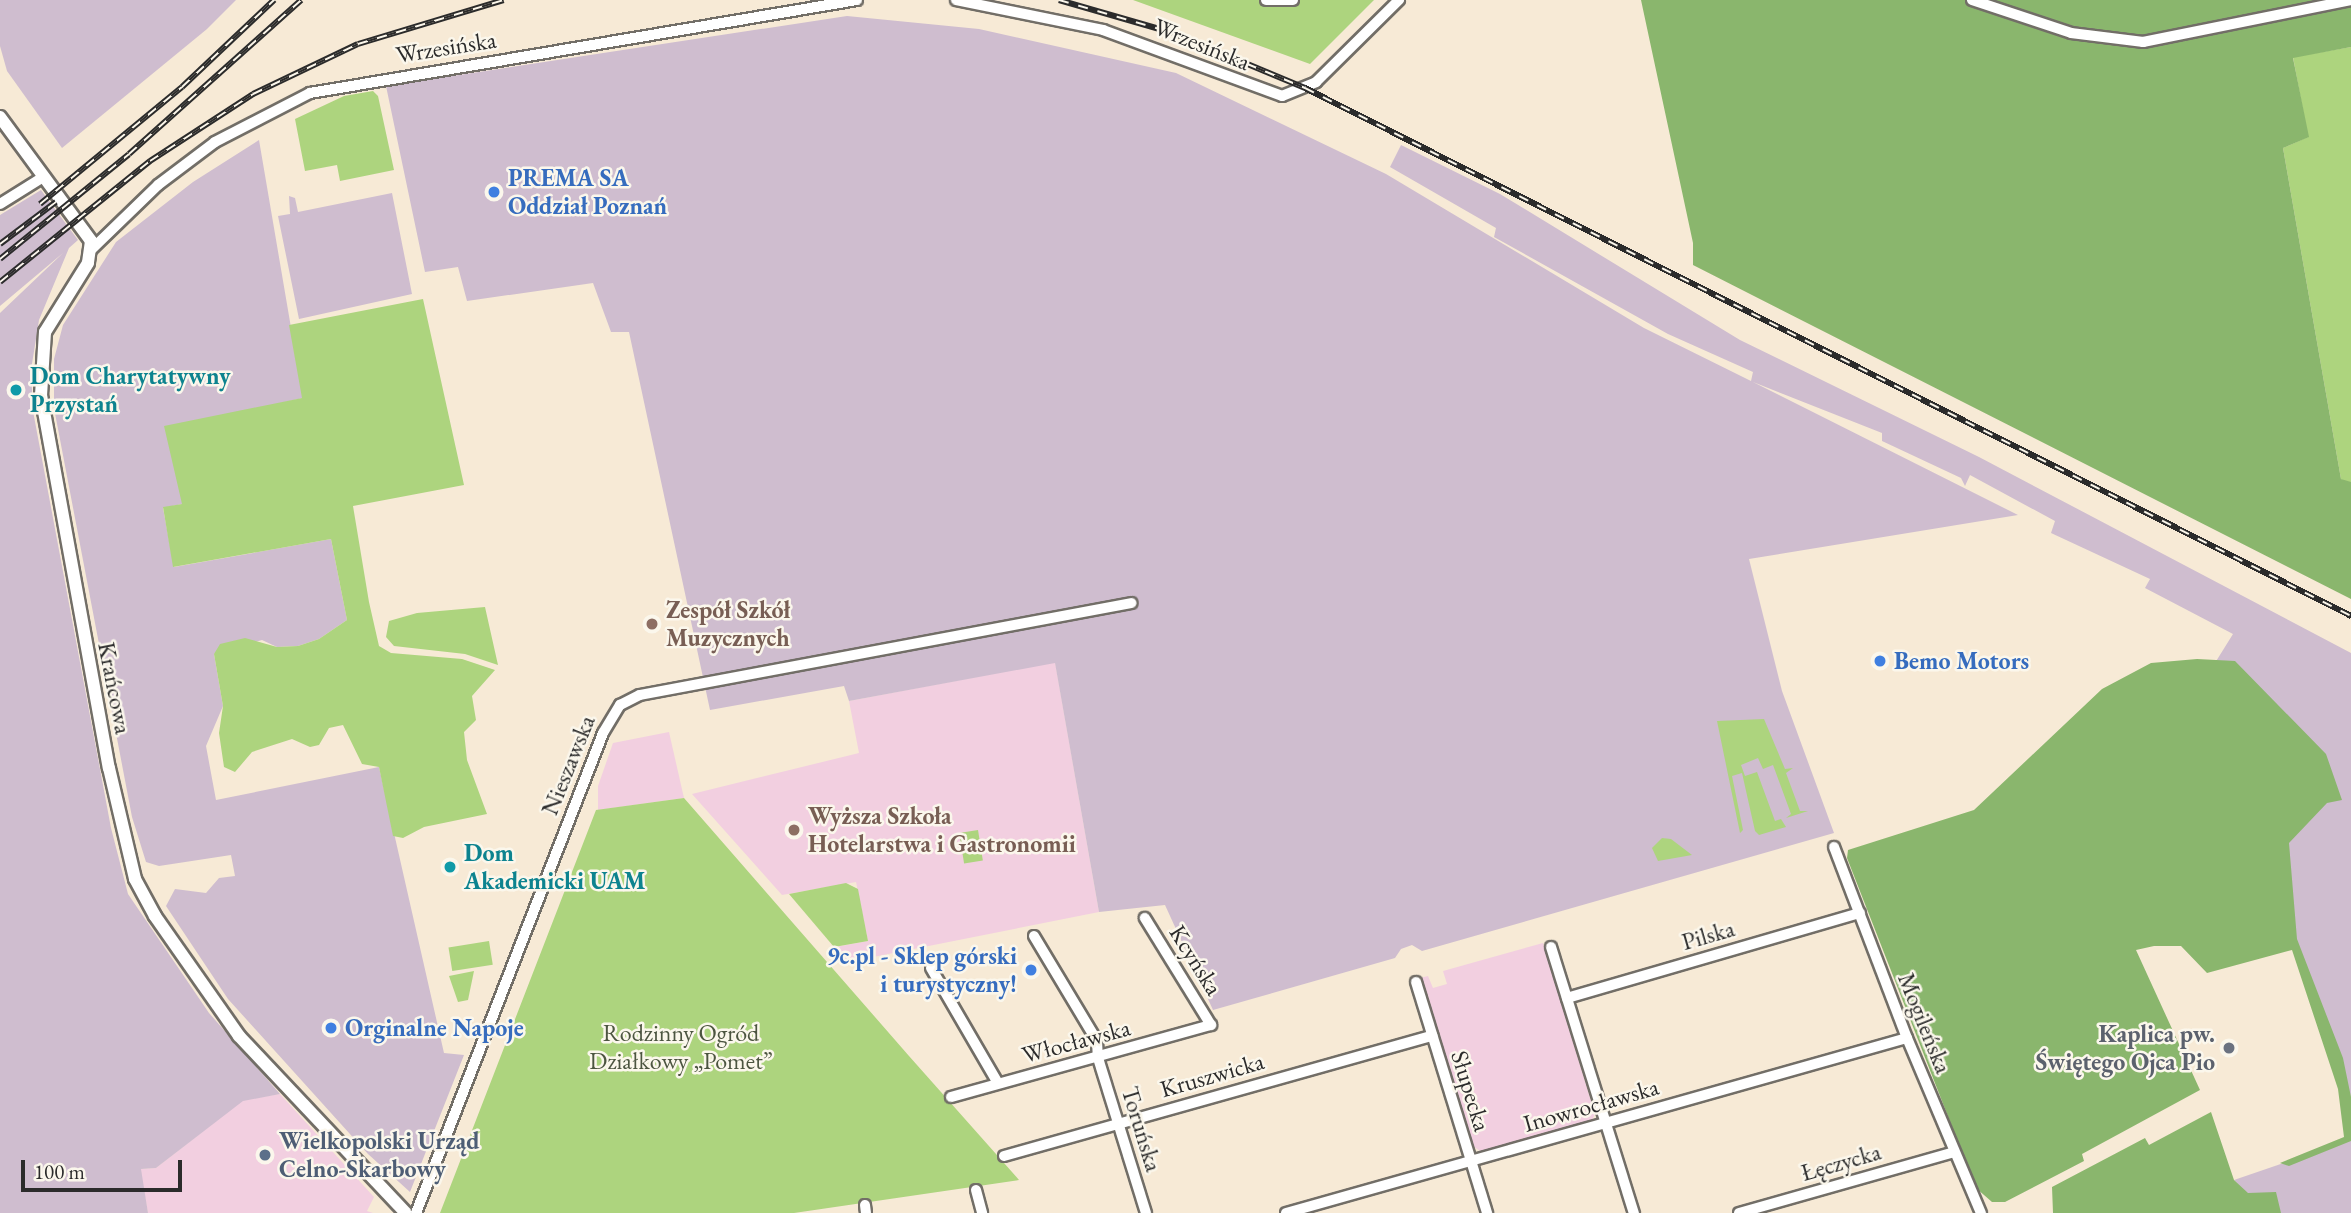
<!DOCTYPE html>
<meta charset="utf-8">
<style>
body{margin:0}
#map{position:relative;width:2351px;height:1213px;overflow:hidden;background:#f7ead6;font-family:"EB Garamond",serif}
div>[style]{position:absolute}
.built>*{inset:0;background:#f2cfe0}
.industrial>*{inset:0;background:#cfbdcf}
.green>*{inset:0;background:#add47e;transform-origin:0 0}
.forest>*{inset:0;background:#8ab66d}
.roads{filter:drop-shadow(2px 0 #726e67) drop-shadow(-2px 0 #726e67) drop-shadow(0 2px #726e67) drop-shadow(0 -2px #726e67)}
.minor>*{height:10px;margin:-5px;padding:0 5px;transform-origin:5px;border-radius:5px;background:#fff}
.tertiary>*{height:12px;margin:-6px;padding:0 6px;transform-origin:6px;border-radius:6px;background:#fff}
.rail>*{height:6px;margin-top:-3px;transform-origin:0;background:repeating-linear-gradient(90deg,#fbf7ec 0 10px,#2b2b2b 0 20px);box-sizing:border-box;border-block:2px solid #2b2b2b}
.dots>*{width:19px;height:19px;translate:-50% -50%;box-sizing:border-box;border:4px solid #fbf7ec;border-radius:50%}
span{translate:-50% -50%;white-space:nowrap;text-align:center;line-height:1.15;-webkit-text-stroke:5px #fbf7ec;paint-order:stroke}
.street-label{font-size:24px;color:#2b2b2b}
.shop-label{font-size:24px;color:#366cbe;font-weight:700}
.left{translate:0 -50%;text-align:left}
.right{translate:-100% -50%;text-align:right}
.culture-label{font-size:24px;color:#0d838f;font-weight:700}
.education-label{font-size:24px;color:#785e54;font-weight:700}
.park-label{font-size:24px;color:#4c5540}
.worship-label{font-size:24px;color:#5b616d;font-weight:700}
.service-label{font-size:24px;color:#4e5e75;font-weight:700}
.scale{position:absolute;left:21px;top:1160px;width:161px;height:32px;box-sizing:border-box;border:4px solid #2b2b2b;border-top:0;padding-left:9px;font-size:21px;line-height:24px;white-space:nowrap;color:#2b2b2b;-webkit-text-stroke:5px #fbf7ec;paint-order:stroke}
</style>
<div id="map">
<div class="built">
<i style="clip-path:polygon(1055px 662px,1099px 912px,848px 962px,830px 948px,868px 941px,856px 882px,782px 895px,692px 794px,859px 753px,849px 701px)"></i>
<i style="clip-path:polygon(669px 732px,684px 798px,598px 810px,598px 786px,613px 743px)"></i>
<i style="clip-path:polygon(1543px 943px,1595px 1114px,1591px 1122px,1482px 1152px,1474px 1147px,1420px 978px,1428px 976px,1433px 988px,1447px 984px,1443px 971px)"></i>
<i style="clip-path:polygon(280px 1094px,374px 1197px,367px 1211px,373px 1213px,148px 1213px,140px 1169px,156px 1168px,243px 1100px)"></i>
</div>
<div class="industrial">
<i style="clip-path:polygon(0 0,236px 0,207px 29px,62px 148px,7px 71px,0 46px)"></i>
<i style="clip-path:polygon(847px 16px,979px 29px,1176px 73px,1386px 174px,1644px 328px,1751px 381px,1753px 372px,1668px 334px,1494px 237px,1496px 228px,1390px 167px,1401px 145px,1500px 194px,1740px 340px,1979px 457px,2351px 653px,2351px 1100px,2205px 679px,2233px 634px,2145px 588px,2150px 579px,2051px 533px,2055px 521px,1970px 475px,1965px 486px,1961px 478px,1882px 441px,1882px 433px,1753px 382px,2018px 515px,1749px 559px,1782px 691px,1834px 833px,1422px 951px,1412px 945px,1401px 949px,1395px 958px,1213px 1010px,1165px 905px,1099px 912px,1055px 663px,849px 701px,844px 686px,710px 710px,629px 332px,611px 332px,593px 283px,467px 301px,458px 267px,425px 272px,386px 86px)"></i>
<i style="clip-path:polygon(259px 140px,303px 398px,185px 425px,182px 504px,163px 508px,174px 567px,331px 539px,347px 620px,319px 639px,298px 646px,277px 647px,262px 640px,214px 654px,223px 706px,206px 746px,216px 800px,379px 767px,444px 1053px,464px 1055px,410px 1192px,368px 1154px,228px 999px,166px 906px,175px 889px,206px 893px,219px 878px,235px 876px,231px 855px,159px 866px,146px 862px,132px 817px,54px 408px,54px 359px,63px 325px,116px 242px,193px 182px)"></i>
<i style="clip-path:polygon(41px 190px,78px 240px,69px 248px,39px 320px,31px 370px,33px 411px,111px 828px,128px 894px,209px 1013px,280px 1094px,243px 1101px,156px 1168px,141px 1169px,148px 1213px,0 1213px,0 313px,63px 253px,0 306px,0 215px)"></i>
<i style="clip-path:polygon(392px 193px,412px 294px,299px 319px,278px 216px,290px 214px,289px 196px,295px 198px,298px 212px)"></i>
<i style="clip-path:polygon(2351px 1140px,2351px 1213px,2264px 1213px,2234px 1180px)"></i>
</div>
<div class="green">
<i style="clip-path:polygon(1133px 0,1374px 0,1310px 64px)"></i>
<i style="clip-path:polygon(2351px 47px,2351px 482px,2347px 483px,2341px 479px,2283px 148px,2308px 137px,2293px 57px)"></i>
<i style="clip-path:polygon(373px 91px,378px 96px,394px 170px,340px 181px,337px 165px,305px 171px,295px 119px,344px 96px)"></i>
<i style="clip-path:polygon(423px 299px,464px 485px,353px 506px,369px 602px,379px 646px,391px 653px,462px 659px,495px 670px,472px 696px,476px 720px,464px 732px,467px 760px,487px 814px,424px 827px,403px 838px,393px 836px,379px 767px,362px 764px,343px 725px,329px 728px,319px 745px,310px 747px,292px 739px,252px 752px,235px 772px,224px 767px,219px 733px,223px 706px,214px 654px,220px 644px,245px 638px,277px 647px,298px 646px,319px 639px,347px 620px,331px 539px,173px 567px,163px 507px,182px 504px,164px 426px,302px 398px,289px 325px)"></i>
<i style="clip-path:polygon(485px 607px,498px 665px,465px 654px,394px 646px,386px 637px,389px 621px,417px 613px)"></i>
<i style="clip-path:polygon(1764px 719px,1785px 769px,1793px 768px,1786px 773px,1800px 811px,1808px 811px,1786px 818px,1791px 814px,1773px 765px,1763px 769px,1758px 758px,1741px 765px,1745px 776px,1757px 772px,1775px 821px,1781px 819px,1786px 827px,1759px 835px,1755px 831px,1742px 773px,1732px 776px,1743px 830px,1740px 833px,1717px 721px)"></i>
<i style="clip-path:polygon(684px 798px,909px 1056px,1019px 1180px,794px 1213px,440px 1213px,596px 810px)"></i>
<i style="left:978px;top:830px;width:31px;height:19px;rotate:81deg"></i>
<i style="clip-path:polygon(1662px 838px,1671px 839px,1692px 855px,1658px 861px,1652px 848px)"></i>
<i style="clip-path:polygon(846px 883px,858px 889px,868px 941px,834px 947px,789px 894px)"></i>
<i style="left:489px;top:941px;width:24px;height:41px;rotate:81deg"></i>
<i style="clip-path:polygon(474px 971px,468px 1000px,458px 1002px,449px 976px)"></i>
</div>
<div class="forest">
<i style="clip-path:polygon(1641px 0,2351px 0,2351px 47px,2293px 58px,2309px 137px,2283px 148px,2341px 479px,2351px 482px,2351px 599px,1693px 265px,1693px 243px)"></i>
<i style="clip-path:polygon(2197px 659px,2235px 661px,2326px 754px,2342px 800px,2327px 803px,2289px 843px,2297px 939px,2343px 1058px,2351px 1097px,2351px 1141px,2289px 1166px,2280px 1163px,2344px 1137px,2338px 1089px,2292px 950px,2207px 973px,2181px 946px,2154px 946px,2136px 950px,2200px 1090px,2082px 1154px,2084px 1161px,2005px 1202px,1992px 1202px,1976px 1188px,1847px 858px,1848px 850px,1974px 810px,2102px 689px,2151px 663px)"></i>
<i style="clip-path:polygon(2211px 1112px,2234px 1180px,2248px 1193px,2276px 1192px,2281px 1213px,2053px 1213px,2052px 1187px,2145px 1138px,2149px 1145px)"></i>
</div>
<div class="roads">
<div class="minor">
<i style="left:956px;top:0;width:150px;rotate:11.5deg"></i>
<i style="left:1103px;top:30px;width:191px;rotate:20.2deg"></i>
<i style="left:1282px;top:96px;width:37px;rotate:-22deg"></i>
<i style="left:1316px;top:82px;width:117px;rotate:-44.7deg"></i>
<i style="left:1266px;top:0;width:27px"></i>
<i style="left:1972px;top:0;width:104px;rotate:18.4deg"></i>
<i style="left:2071px;top:33px;width:73px;rotate:7.1deg"></i>
<i style="left:2143px;top:42px;width:212px;rotate:-11.4deg"></i>
<i style="left:0;top:204px;width:51px;rotate:-32.1deg"></i>
<i style="left:92px;top:249px;width:92px;rotate:-44.1deg"></i>
<i style="left:158px;top:185px;width:71px;rotate:-37deg"></i>
<i style="left:215px;top:142px;width:107px;rotate:-27.3deg"></i>
<i style="left:310px;top:93px;width:555px;rotate:-9.65deg"></i>
<i style="left:1834px;top:847px;width:204px;rotate:69.1deg"></i>
<i style="left:1907px;top:1038px;width:190px;rotate:67.1deg"></i>
<i style="left:1034px;top:936px;width:122px;rotate:59deg"></i>
<i style="left:1097px;top:1041px;width:17px;rotate:87deg"></i>
<i style="left:1098px;top:1058px;width:162px;rotate:72.8deg"></i>
<i style="left:1551px;top:947px;width:279px;rotate:72.7deg"></i>
<i style="left:931px;top:968px;width:133px;rotate:59.8deg"></i>
<i style="left:1416px;top:982px;width:242px;rotate:72.9deg"></i>
<i style="left:1567px;top:998px;width:305px;rotate:-16.2deg"></i>
<i style="left:951px;top:1097px;width:270px;rotate:-15.5deg"></i>
<i style="left:1211px;top:1025px;width:126px;rotate:-121.7deg"></i>
<i style="left:1004px;top:1156px;width:445px;rotate:-15.7deg"></i>
<i style="left:976px;top:1190px;width:24px;rotate:75deg"></i>
<i style="left:865px;top:1205px;width:8px;rotate:83deg"></i>
<i style="left:416px;top:1213px;width:515px;rotate:-68.71deg"></i>
<i style="left:603px;top:733px;width:33px;rotate:-59deg"></i>
<i style="left:620px;top:705px;width:22px;rotate:-27deg"></i>
<i style="left:640px;top:695px;width:500px;rotate:-10.6deg"></i>
<i style="left:1286px;top:1213px;width:645px;rotate:-15.74deg"></i>
<i style="left:1739px;top:1213px;width:223px;rotate:-15.8deg"></i>
</div>
<div class="tertiary">
<i style="left:0;top:117px;width:154px;rotate:53.7deg"></i>
<i style="left:91px;top:241px;width:22px;rotate:98deg"></i>
<i style="left:88px;top:263px;width:81px;rotate:121.9deg"></i>
<i style="left:45px;top:332px;width:63px;rotate:93.6deg"></i>
<i style="left:41px;top:395px;width:379px;rotate:79.7deg"></i>
<i style="left:109px;top:768px;width:114px;rotate:76.8deg"></i>
<i style="left:135px;top:879px;width:42px;rotate:61.6deg"></i>
<i style="left:155px;top:916px;width:146px;rotate:55deg"></i>
<i style="left:239px;top:1036px;width:243px;rotate:46.7deg"></i>
</div>
</div>
<div class="rail">
<i style="left:1059px;top:0;width:119px;rotate:16.1deg"></i>
<i style="left:1173px;top:33px;width:143px;rotate:22.6deg"></i>
<i style="left:1305px;top:88px;width:1172px;rotate:26.78deg"></i>
<i style="left:40px;top:204px;width:184px;rotate:-39.5deg"></i>
<i style="left:182px;top:87px;width:127px;rotate:-43.4deg"></i>
<i style="left:0;top:244px;width:70px;rotate:-36.9deg"></i>
<i style="left:0;top:259px;width:166px;rotate:-39.1deg"></i>
<i style="left:129px;top:154px;width:231px;rotate:-41.8deg"></i>
<i style="left:0;top:282px;width:193px;rotate:-38.9deg"></i>
<i style="left:150px;top:161px;width:123px;rotate:-33deg"></i>
<i style="left:253px;top:94px;width:116px;rotate:-25.5deg"></i>
<i style="left:358px;top:44px;width:152px;rotate:-16.8deg"></i>
</div>
<div class="dots">
<i style="left:494px;top:192px;background:#3f7fe0"></i>
<i style="left:16px;top:390px;background:#0f9aa8"></i>
<i style="left:652px;top:624px;background:#8d6e63"></i>
<i style="left:1880px;top:661px;background:#3f7fe0"></i>
<i style="left:794px;top:830px;background:#8d6e63"></i>
<i style="left:450px;top:867px;background:#0f9aa8"></i>
<i style="left:1031px;top:970px;background:#3f7fe0"></i>
<i style="left:331px;top:1028px;background:#3f7fe0"></i>
<i style="left:2229px;top:1048px;background:#6b7280"></i>
<i style="left:265px;top:1155px;background:#5c6f8a"></i>
</div>
<div class="street-label">
<span style="left:1202px;top:44px;rotate:22deg">Wrzesińska</span>
<span style="left:446px;top:47px;rotate:-9deg">Wrzesińska</span>
<span style="left:115px;top:688px;rotate:79deg">Krańcowa</span>
<span style="left:568px;top:765px;rotate:-68deg">Nieszawska</span>
<span style="left:1708px;top:935px;rotate:-16deg">Pilska</span>
<span style="left:1196px;top:960px;rotate:58deg">Kcyńska</span>
<span style="left:1925px;top:1023px;rotate:68deg">Mogileńska</span>
<span style="left:1076px;top:1041px;rotate:-15deg">Włocławska</span>
<span style="left:1212px;top:1075px;rotate:-16deg">Kruszwicka</span>
<span style="left:1471px;top:1091px;rotate:73deg">Słupecka</span>
<span style="left:1591px;top:1105px;rotate:-16deg">Inowrocławska</span>
<span style="left:1142px;top:1129px;rotate:73deg">Toruńska</span>
<span style="left:1841px;top:1162px;rotate:-16deg">Łęczycka</span>
</div>
<div class="shop-label">
<span class="left" style="left:508px;top:192px">PREMA SA<br>Oddział Poznań</span>
<span class="left" style="left:1894px;top:661px">Bemo Motors</span>
<span class="right" style="left:1017px;top:970px">9c.pl - Sklep górski<br>i turystyczny!</span>
<span class="left" style="left:345px;top:1028px">Orginalne Napoje</span>
</div>
<div class="culture-label">
<span class="left" style="left:30px;top:390px">Dom Charytatywny<br>Przystań</span>
<span class="left" style="left:464px;top:867px">Dom<br>Akademicki UAM</span>
</div>
<div class="education-label">
<span class="left" style="left:666px;top:624px">Zespół Szkół<br>Muzycznych</span>
<span class="left" style="left:808px;top:830px">Wyższa Szkoła<br>Hotelarstwa i Gastronomii</span>
</div>
<div class="park-label">
<span style="left:681px;top:1047px">Rodzinny Ogród<br>Działkowy „Pomet”</span>
</div>
<div class="worship-label">
<span class="right" style="left:2215px;top:1048px">Kaplica pw.<br>Świętego Ojca Pio</span>
</div>
<div class="service-label">
<span class="left" style="left:279px;top:1155px">Wielkopolski Urząd<br>Celno-Skarbowy</span>
</div>
<div class="scale">100 m</div>
</div>
